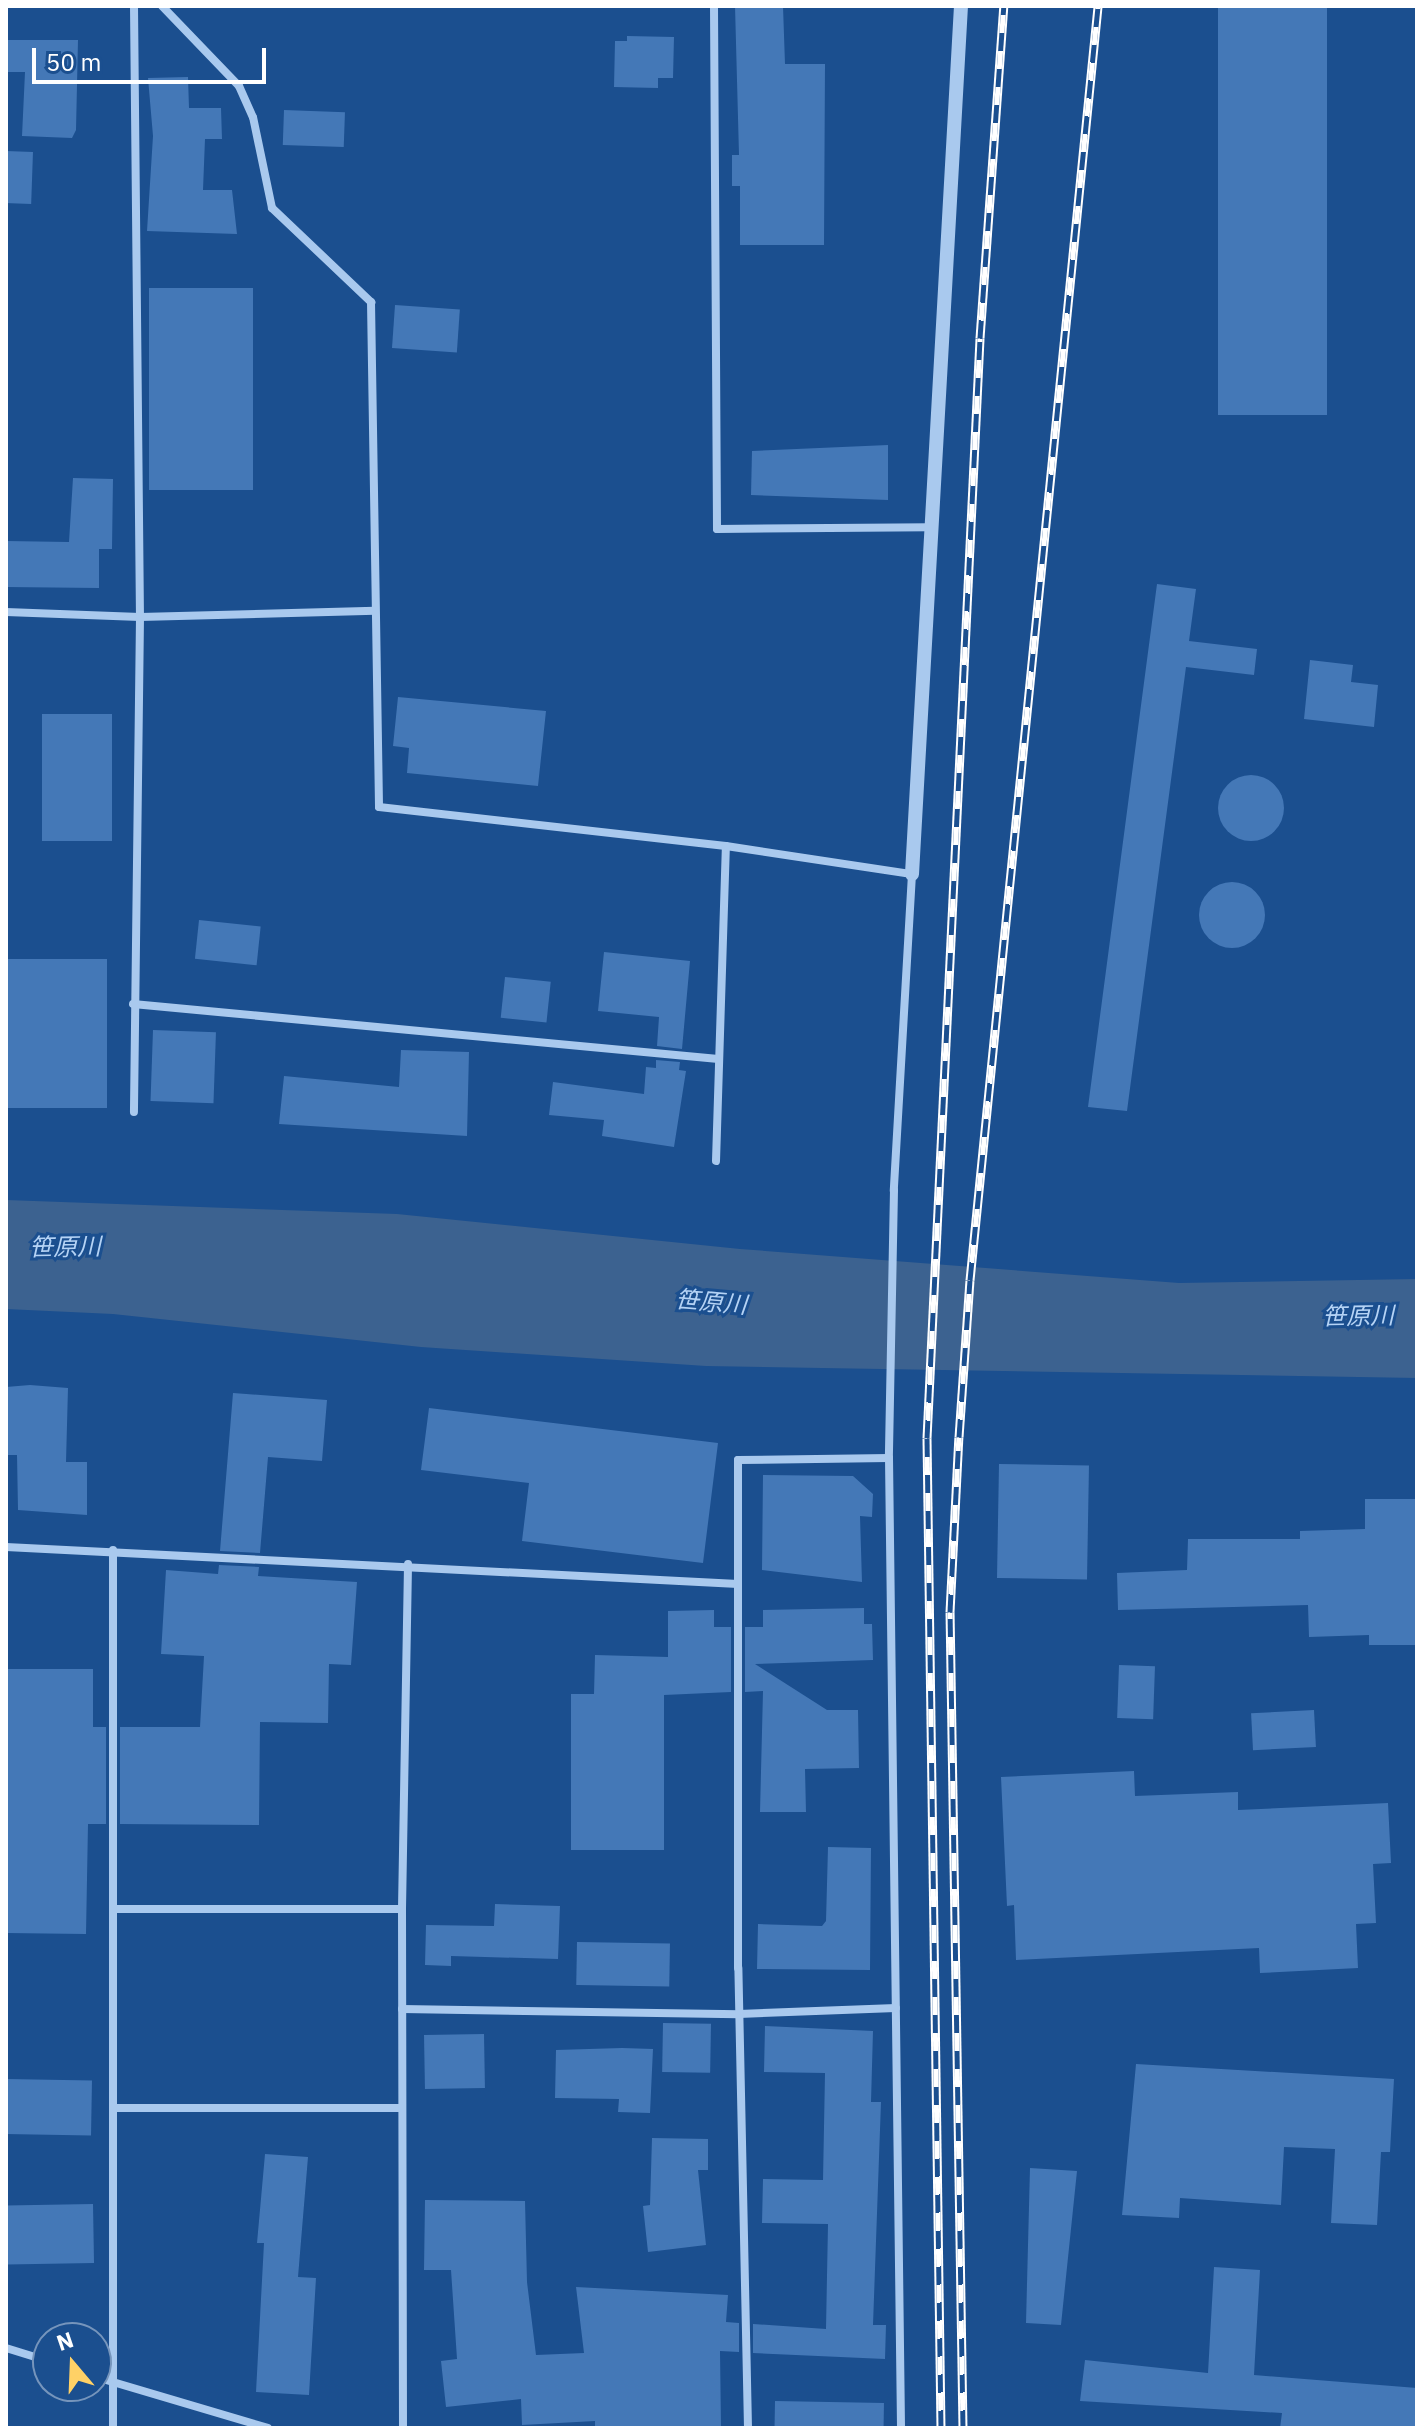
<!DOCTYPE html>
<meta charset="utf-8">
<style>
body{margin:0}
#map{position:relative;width:1423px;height:2434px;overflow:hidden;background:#1b4f8f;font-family:"IBM Plex Sans","Noto Sans JP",sans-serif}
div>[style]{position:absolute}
.water>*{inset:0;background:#3c6290}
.building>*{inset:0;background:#4478b7;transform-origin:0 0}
.round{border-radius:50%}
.minor>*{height:8px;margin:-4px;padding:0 4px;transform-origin:4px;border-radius:4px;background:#a9c9ee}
.tertiary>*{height:14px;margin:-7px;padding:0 7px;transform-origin:7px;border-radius:7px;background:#a9c9ee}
.rail>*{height:9px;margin-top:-4.5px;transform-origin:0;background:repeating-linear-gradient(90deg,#1b4f8f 0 18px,#fff 0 36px);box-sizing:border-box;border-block:2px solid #fff}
span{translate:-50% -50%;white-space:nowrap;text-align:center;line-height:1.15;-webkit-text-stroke:6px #1b4f8f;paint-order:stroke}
.water-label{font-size:24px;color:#b5d3f5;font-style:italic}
.frame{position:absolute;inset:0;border:8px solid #fff;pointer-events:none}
.north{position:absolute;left:32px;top:2322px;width:80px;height:80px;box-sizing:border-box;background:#1b4f8f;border:2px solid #7695bc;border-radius:50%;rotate:341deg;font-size:22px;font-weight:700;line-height:32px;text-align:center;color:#fff}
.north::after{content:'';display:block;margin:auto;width:28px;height:36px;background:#ffd166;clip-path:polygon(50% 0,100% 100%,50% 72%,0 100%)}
.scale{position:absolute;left:32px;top:48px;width:234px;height:36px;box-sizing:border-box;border:4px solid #fff;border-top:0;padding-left:10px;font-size:24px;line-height:28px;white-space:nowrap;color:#fff;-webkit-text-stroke:6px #1b4f8f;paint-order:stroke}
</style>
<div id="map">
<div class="water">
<i style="clip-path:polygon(6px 1200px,397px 1214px,740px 1249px,1179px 1283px,1417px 1279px,1417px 1378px,706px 1366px,421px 1347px,113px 1314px,6px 1309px)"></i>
</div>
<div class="building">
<i style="clip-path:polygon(735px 6px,783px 6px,785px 64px,825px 64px,824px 245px,740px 245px,740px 186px,732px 186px,732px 155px,739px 155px)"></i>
<i style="left:1218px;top:6px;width:109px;height:409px"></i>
<i style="clip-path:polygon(627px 36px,674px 37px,673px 78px,658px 78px,658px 88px,614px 87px,615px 41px,627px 41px)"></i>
<i style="clip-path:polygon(6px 40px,78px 40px,76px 130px,72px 138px,22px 136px,25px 72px,6px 72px)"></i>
<i style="clip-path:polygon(188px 77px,189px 108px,221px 108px,222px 139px,205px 139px,203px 190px,232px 190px,237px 234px,147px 231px,153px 136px,148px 78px)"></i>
<i style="left:284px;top:110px;width:61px;height:35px;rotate:2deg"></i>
<i style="left:6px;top:151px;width:27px;height:52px;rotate:2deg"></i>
<i style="left:253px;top:288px;width:202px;height:104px;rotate:90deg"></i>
<i style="left:395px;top:305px;width:65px;height:43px;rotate:4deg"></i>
<i style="clip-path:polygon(888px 445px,888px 500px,751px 495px,752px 451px)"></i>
<i style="clip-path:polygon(73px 478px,113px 479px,112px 549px,99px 549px,99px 588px,6px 587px,6px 541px,69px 542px)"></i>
<i style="clip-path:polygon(1157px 584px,1196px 589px,1189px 641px,1257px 649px,1254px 675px,1186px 667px,1127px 1111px,1088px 1107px)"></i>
<i style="clip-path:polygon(1310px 660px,1353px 665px,1351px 682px,1378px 685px,1374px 727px,1304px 719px)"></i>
<i style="clip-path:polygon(398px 697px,546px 711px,538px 786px,407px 773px,409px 748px,393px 746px)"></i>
<i style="left:42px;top:714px;width:70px;height:127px"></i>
<i class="round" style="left:1218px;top:775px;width:66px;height:66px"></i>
<i class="round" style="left:1199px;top:882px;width:66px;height:66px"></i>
<i style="left:199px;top:920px;width:62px;height:39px;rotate:6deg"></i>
<i style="clip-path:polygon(604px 952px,690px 961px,682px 1049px,657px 1046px,659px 1017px,598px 1011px)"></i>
<i style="left:107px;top:959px;width:149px;height:101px;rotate:90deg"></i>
<i style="left:505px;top:977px;width:46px;height:41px;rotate:6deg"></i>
<i style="left:153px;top:1030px;width:63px;height:71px;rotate:2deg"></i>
<i style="clip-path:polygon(401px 1050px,469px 1052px,467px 1136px,279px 1124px,284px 1076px,399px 1087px)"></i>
<i style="clip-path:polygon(656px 1060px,680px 1062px,679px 1070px,686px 1071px,674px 1147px,602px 1136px,604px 1120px,549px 1115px,553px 1082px,644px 1094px,646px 1067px,656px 1068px)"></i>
<i style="clip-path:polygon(30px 1385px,68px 1388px,66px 1462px,87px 1462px,87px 1515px,18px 1510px,17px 1455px,6px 1455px,6px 1387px)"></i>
<i style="clip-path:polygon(233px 1393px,327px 1400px,322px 1461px,268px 1457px,260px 1553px,220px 1551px)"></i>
<i style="clip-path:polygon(429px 1408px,718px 1443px,703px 1563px,522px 1541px,529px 1483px,421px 1470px)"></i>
<i style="left:999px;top:1464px;width:90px;height:114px;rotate:1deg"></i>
<i style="clip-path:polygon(763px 1475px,853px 1476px,873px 1494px,872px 1517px,860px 1516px,862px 1582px,762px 1570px)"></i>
<i style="clip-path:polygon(1365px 1499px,1417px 1499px,1417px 1645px,1369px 1645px,1369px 1635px,1309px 1637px,1308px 1605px,1118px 1610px,1117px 1573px,1187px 1570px,1188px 1539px,1300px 1539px,1300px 1531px,1365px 1529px)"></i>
<i style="clip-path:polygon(219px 1565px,259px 1567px,258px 1576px,357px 1582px,351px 1665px,329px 1664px,328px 1723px,260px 1722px,259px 1825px,120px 1824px,120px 1727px,200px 1727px,204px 1656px,161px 1654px,166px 1570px,218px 1574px)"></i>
<i style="clip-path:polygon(864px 1608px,864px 1624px,872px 1624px,873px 1660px,755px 1664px,827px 1710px,858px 1710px,859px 1768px,805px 1769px,806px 1812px,760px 1812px,763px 1691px,745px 1692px,745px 1627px,763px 1627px,763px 1610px)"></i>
<i style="clip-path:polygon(714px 1610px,714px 1627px,731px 1627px,731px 1692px,664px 1695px,664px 1850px,571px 1850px,571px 1694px,594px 1694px,595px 1655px,668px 1657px,668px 1611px)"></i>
<i style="left:1119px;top:1665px;width:36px;height:53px;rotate:2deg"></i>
<i style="clip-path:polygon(6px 1669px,93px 1669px,93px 1727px,106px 1727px,106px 1824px,88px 1824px,86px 1934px,6px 1933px)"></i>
<i style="left:1314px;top:1710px;width:37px;height:63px;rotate:87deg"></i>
<i style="clip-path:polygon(1134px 1771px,1135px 1796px,1238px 1792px,1238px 1810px,1388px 1803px,1391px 1863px,1373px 1864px,1376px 1923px,1356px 1924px,1358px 1968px,1260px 1973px,1259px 1948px,1016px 1960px,1014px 1905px,1007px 1906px,1001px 1777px)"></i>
<i style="clip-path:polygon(828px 1847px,871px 1848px,870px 1970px,757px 1969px,758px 1924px,822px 1926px,826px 1921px)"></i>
<i style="clip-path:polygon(495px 1904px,560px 1906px,558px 1959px,451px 1956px,451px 1966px,425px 1965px,426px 1925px,494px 1926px)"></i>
<i style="left:577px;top:1942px;width:93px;height:43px;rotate:1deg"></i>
<i style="left:663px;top:2023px;width:48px;height:49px;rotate:1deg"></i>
<i style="clip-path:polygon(765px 2026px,873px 2031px,871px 2102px,881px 2102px,873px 2325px,886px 2325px,885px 2359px,753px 2353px,753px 2324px,826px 2329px,828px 2224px,762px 2223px,763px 2179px,823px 2180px,825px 2073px,764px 2072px)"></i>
<i style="left:484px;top:2034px;width:54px;height:60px;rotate:89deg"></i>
<i style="clip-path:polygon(622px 2048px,653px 2049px,650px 2113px,618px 2112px,619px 2099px,555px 2098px,556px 2050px)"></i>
<i style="clip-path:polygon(1136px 2064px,1394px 2079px,1390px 2152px,1381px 2152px,1377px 2225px,1331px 2223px,1335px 2149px,1284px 2147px,1281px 2205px,1180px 2198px,1179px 2218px,1122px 2215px)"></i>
<i style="left:6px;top:2079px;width:86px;height:55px;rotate:1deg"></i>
<i style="clip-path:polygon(652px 2138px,708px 2139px,708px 2170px,698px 2170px,706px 2245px,648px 2252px,643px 2206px,650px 2205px)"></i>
<i style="clip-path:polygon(265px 2154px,308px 2157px,298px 2277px,316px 2278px,309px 2395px,256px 2392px,264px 2243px,257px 2243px)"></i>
<i style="clip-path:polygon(1030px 2168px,1077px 2171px,1061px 2325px,1026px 2323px)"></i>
<i style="clip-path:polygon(425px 2200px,525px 2201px,527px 2282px,536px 2355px,584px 2353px,576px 2287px,728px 2295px,726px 2322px,739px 2323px,739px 2352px,720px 2351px,721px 2428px,595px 2428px,595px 2421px,522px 2425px,521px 2399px,446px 2407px,441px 2361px,457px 2359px,451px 2270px,424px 2270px)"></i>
<i style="left:93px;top:2204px;width:59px;height:87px;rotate:89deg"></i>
<i style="clip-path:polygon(1214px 2267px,1260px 2270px,1254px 2375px,1417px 2388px,1417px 2428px,1280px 2428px,1282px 2413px,1080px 2401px,1085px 2360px,1208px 2373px)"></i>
<i style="left:775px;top:2401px;width:109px;height:27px;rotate:1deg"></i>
</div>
<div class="minor">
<i style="left:134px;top:6px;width:611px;rotate:89.44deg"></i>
<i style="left:140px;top:617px;width:495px;rotate:90.7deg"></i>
<i style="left:162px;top:6px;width:111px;rotate:46.1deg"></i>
<i style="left:239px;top:86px;width:34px;rotate:66deg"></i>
<i style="left:253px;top:117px;width:93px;rotate:78.2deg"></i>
<i style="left:272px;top:208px;width:137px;rotate:43.5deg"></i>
<i style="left:371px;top:302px;width:505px;rotate:89.09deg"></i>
<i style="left:379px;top:807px;width:349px;rotate:6.4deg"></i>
<i style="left:726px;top:846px;width:188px;rotate:8.6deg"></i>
<i style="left:912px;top:874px;width:317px;rotate:93.3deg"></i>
<i style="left:894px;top:1190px;width:268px;rotate:91.1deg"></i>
<i style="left:889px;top:1458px;width:970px;rotate:89.29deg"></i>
<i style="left:714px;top:6px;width:523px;rotate:89.67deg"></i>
<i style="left:717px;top:529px;width:212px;rotate:-0.5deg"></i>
<i style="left:6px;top:612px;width:134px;rotate:2.1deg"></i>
<i style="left:140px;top:617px;width:235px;rotate:-1.5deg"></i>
<i style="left:133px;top:1004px;width:588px;rotate:5.37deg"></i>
<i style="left:716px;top:1161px;width:315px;rotate:-88.2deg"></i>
<i style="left:6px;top:1547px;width:733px;rotate:2.89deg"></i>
<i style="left:113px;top:1550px;width:878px;rotate:90deg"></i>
<i style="left:114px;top:1909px;width:288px"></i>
<i style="left:402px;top:2009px;width:337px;rotate:0.9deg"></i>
<i style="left:739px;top:2014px;width:157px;rotate:-2.2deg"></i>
<i style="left:114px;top:2108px;width:288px"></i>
<i style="left:6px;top:2348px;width:44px;rotate:17.2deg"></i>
<i style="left:96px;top:2377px;width:179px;rotate:16.5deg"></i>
<i style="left:403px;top:2428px;width:519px;rotate:-90.11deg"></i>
<i style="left:402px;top:1909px;width:345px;rotate:-89deg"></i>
<i style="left:748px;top:2428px;width:460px;rotate:-91.2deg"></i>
<i style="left:738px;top:1968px;width:508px;rotate:-90deg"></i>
<i style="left:738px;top:1460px;width:151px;rotate:-0.8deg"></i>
</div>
<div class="tertiary">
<i style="left:912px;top:874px;width:869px;rotate:-86.77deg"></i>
</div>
<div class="rail">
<i style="left:941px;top:2428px;width:990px;rotate:-90.81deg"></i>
<i style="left:927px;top:1438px;width:1101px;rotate:-87.24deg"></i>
<i style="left:980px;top:338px;width:333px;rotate:-85.9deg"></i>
<i style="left:963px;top:2428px;width:816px;rotate:-90.91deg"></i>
<i style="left:950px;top:1612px;width:175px;rotate:-87.1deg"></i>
<i style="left:959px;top:1437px;width:157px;rotate:-86deg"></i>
<i style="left:970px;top:1280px;width:1280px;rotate:-84.26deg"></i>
</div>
<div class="water-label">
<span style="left:65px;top:1247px;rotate:-1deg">笹原川</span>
<span style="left:711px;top:1302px;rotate:5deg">笹原川</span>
<span style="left:1358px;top:1316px;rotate:-1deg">笹原川</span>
</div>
<div class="frame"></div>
<div class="north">N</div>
<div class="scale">50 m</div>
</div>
